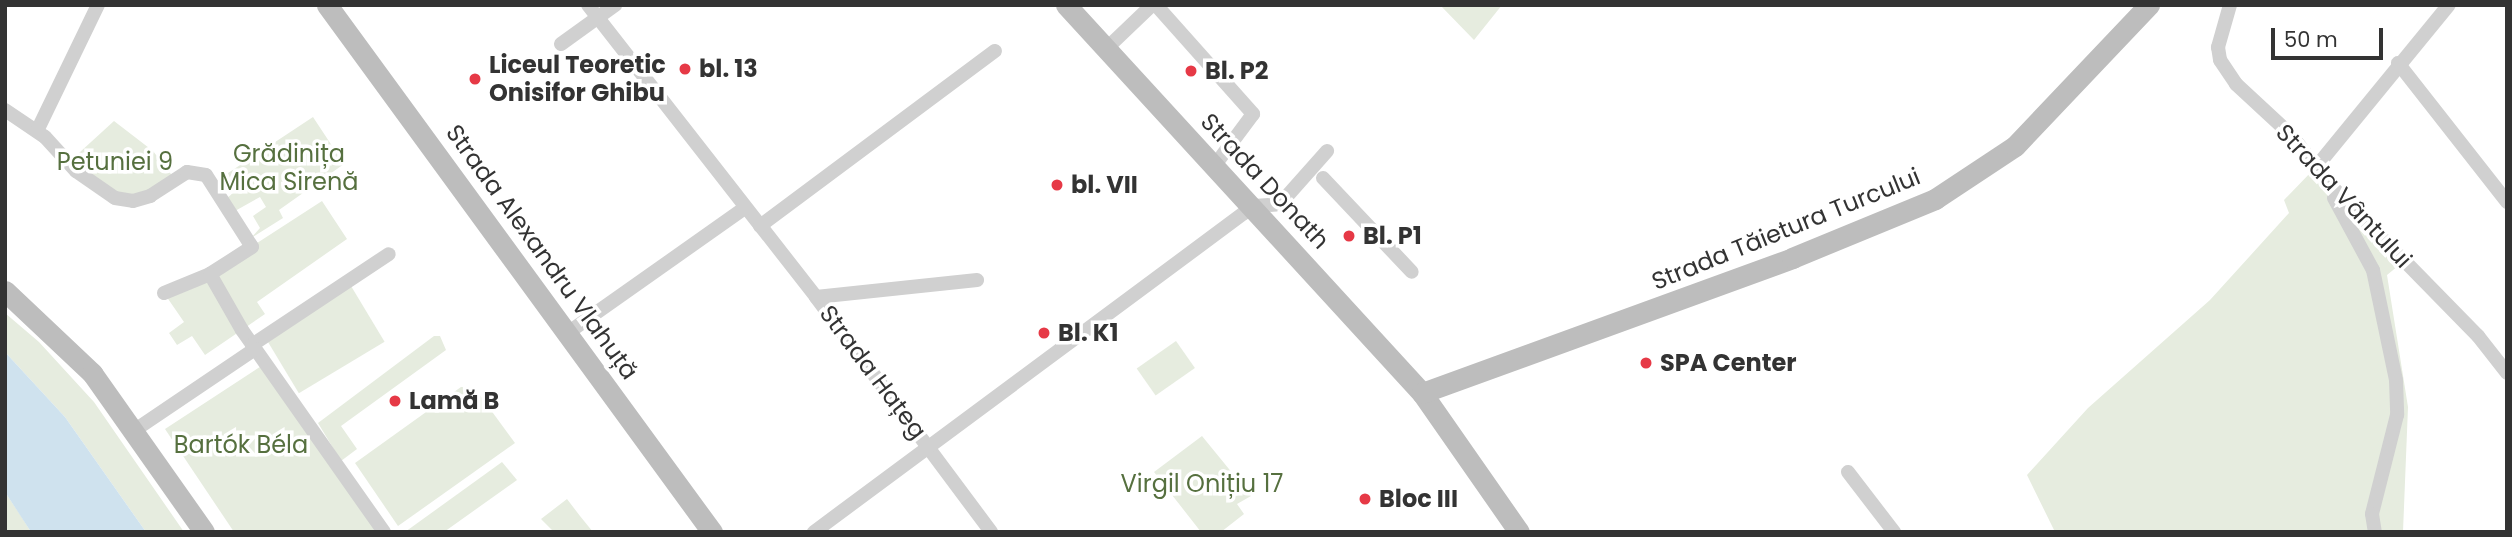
<!DOCTYPE html>
<meta charset="utf-8">
<style>
body{margin:0}
#map{position:relative;width:2512px;height:537px;overflow:hidden;background:#fff;font-family:Poppins,sans-serif}
div>[style]{position:absolute}
.green>*{inset:0;background:#e6ecdf;transform-origin:0 0}
.water>*{inset:0;background:#cfe2ee}
.street>*{height:14px;margin:-7px;padding:0 7px;transform-origin:7px;border-radius:7px;background:#d0d0d0}
.secondary>*{height:21px;margin:-10.5px;padding:0 10.5px;transform-origin:10.5px;border-radius:10.5px;background:#bdbdbd}
.dots>*{width:19px;height:19px;translate:-50% -50%;box-sizing:border-box;border:4px solid #fff;border-radius:50%}
span{translate:-50% -50%;white-space:nowrap;text-align:center;line-height:1.15;-webkit-text-stroke:7px #fff;paint-order:stroke}
.poi-label{font-size:24px;color:#333;font-weight:700}
.left{translate:0 -50%;text-align:left}
.park-label{font-size:24px;color:#56703f}
.street-label{font-size:24px;color:#333}
.frame{position:absolute;inset:0;border:7px solid #333;pointer-events:none}
.scale{position:absolute;left:2271px;top:28px;width:112px;height:32px;box-sizing:border-box;border:4px solid #333;border-top:0;padding-left:9px;font-size:21px;line-height:24px;white-space:nowrap;color:#333;-webkit-text-stroke:5px #fff;paint-order:stroke}
</style>
<div id="map">
<div class="green">
<i style="clip-path:polygon(1440px 5px,1502px 5px,1474px 40px)"></i>
<i style="clip-path:polygon(313px 117px,344px 164px,279px 210px,283px 218px,251px 238px,260px 228px,253px 216px,266px 207px,260px 197px,235px 211px,227px 198px,246px 182px,242px 175px,220px 187px,216px 181px)"></i>
<i style="clip-path:polygon(114px 121px,153px 151px,174px 178px,133px 201px,68px 163px)"></i>
<i style="clip-path:polygon(2313px 170px,2330px 198px,2398px 266px,2387px 275px,2408px 407px,2403px 532px,2055px 532px,2027px 475px,2088px 408px,2210px 300px,2289px 213px,2284px 200px)"></i>
<i style="clip-path:polygon(322px 201px,347px 239px,257px 302px,265px 314px,205px 355px,192px 336px,177px 345px,169px 333px,184px 322px,164px 293px,200px 280px)"></i>
<i style="left:348px;top:281px;width:71px;height:100px;rotate:59deg"></i>
<i style="clip-path:polygon(5px 313px,39px 342px,94px 402px,184px 532px,146px 532px,65px 417px,5px 352px)"></i>
<i style="clip-path:polygon(434px 336px,440px 336px,446px 350px,341px 426px,357px 449px,341px 461px,318px 423px)"></i>
<i style="left:1176px;top:341px;width:33px;height:48px;rotate:55deg"></i>
<i style="clip-path:polygon(266px 363px,384px 532px,234px 532px,165px 429px)"></i>
<i style="clip-path:polygon(461px 387px,474px 387px,515px 443px,398px 526px,355px 463px)"></i>
<i style="clip-path:polygon(1202px 436px,1251px 496px,1237px 504px,1244px 514px,1221px 532px,1201px 532px,1154px 472px)"></i>
<i style="clip-path:polygon(502px 462px,517px 480px,444px 532px,405px 532px)"></i>
<i style="clip-path:polygon(5px 492px,21px 516px,31px 532px,5px 532px)"></i>
<i style="clip-path:polygon(567px 499px,580px 516px,593px 532px,554px 532px,541px 519px)"></i>
</div>
<div class="water">
<i style="clip-path:polygon(5px 352px,65px 417px,146px 532px,31px 532px,5px 492px)"></i>
</div>
<div class="street">
<i style="left:588px;top:5px;width:370px;rotate:52deg"></i>
<i style="left:816px;top:297px;width:293px;rotate:53.3deg"></i>
<i style="left:1156px;top:5px;width:146px;rotate:48.3deg"></i>
<i style="left:1253px;top:114px;width:64px;rotate:126.7deg"></i>
<i style="left:2230px;top:5px;width:44px;rotate:105.9deg"></i>
<i style="left:2218px;top:47px;width:13px;rotate:81deg"></i>
<i style="left:2220px;top:60px;width:29px;rotate:56deg"></i>
<i style="left:2236px;top:84px;width:74px;rotate:42.8deg"></i>
<i style="left:2290px;top:134px;width:75px;rotate:51deg"></i>
<i style="left:2337px;top:192px;width:202px;rotate:45.6deg"></i>
<i style="left:2478px;top:336px;width:47px;rotate:51.9deg"></i>
<i style="left:561px;top:44px;width:67px;rotate:-35.8deg"></i>
<i style="left:1106px;top:49px;width:64px;rotate:-43.7deg"></i>
<i style="left:2398px;top:63px;width:177px;rotate:51.9deg"></i>
<i style="left:5px;top:110px;width:48px;rotate:34deg"></i>
<i style="left:45px;top:137px;width:46px;rotate:47.6deg"></i>
<i style="left:76px;top:171px;width:47px;rotate:34.7deg"></i>
<i style="left:115px;top:198px;width:18px;rotate:9deg"></i>
<i style="left:133px;top:201px;width:18px;rotate:-16deg"></i>
<i style="left:150px;top:196px;width:44px;rotate:-33deg"></i>
<i style="left:187px;top:172px;width:19px;rotate:9deg"></i>
<i style="left:206px;top:175px;width:85px;rotate:57.4deg"></i>
<i style="left:252px;top:247px;width:50px;rotate:147.3deg"></i>
<i style="left:37px;top:131px;width:140px;rotate:-64.2deg"></i>
<i style="left:2317px;top:166px;width:208px;rotate:-50.7deg"></i>
<i style="left:1323px;top:178px;width:129px;rotate:46.6deg"></i>
<i style="left:2334px;top:198px;width:82px;rotate:61.6deg"></i>
<i style="left:2373px;top:270px;width:112px;rotate:78.2deg"></i>
<i style="left:2396px;top:380px;width:35px;rotate:88deg"></i>
<i style="left:2397px;top:415px;width:102px;rotate:104.2deg"></i>
<i style="left:2372px;top:514px;width:18px;rotate:81deg"></i>
<i style="left:760px;top:226px;width:293px;rotate:-36.7deg"></i>
<i style="left:164px;top:293px;width:50px;rotate:-22.4deg"></i>
<i style="left:210px;top:274px;width:64px;rotate:60.3deg"></i>
<i style="left:242px;top:330px;width:247px;rotate:54.9deg"></i>
<i style="left:816px;top:297px;width:162px;rotate:-6deg"></i>
<i style="left:569px;top:332px;width:215px;rotate:-35.2deg"></i>
<i style="left:252px;top:345px;width:164px;rotate:-33.6deg"></i>
<i style="left:135px;top:430px;width:145px;rotate:-34deg"></i>
<i style="left:1848px;top:472px;width:76px;rotate:52.5deg"></i>
<i style="left:814px;top:532px;width:535px;rotate:-36.57deg"></i>
<i style="left:1244px;top:213px;width:12px;rotate:-35deg"></i>
<i style="left:1254px;top:206px;width:26px;rotate:-4deg"></i>
<i style="left:1280px;top:204px;width:71px;rotate:-48.4deg"></i>
</div>
<div class="secondary">
<i style="left:327px;top:5px;width:653px;rotate:53.85deg"></i>
<i style="left:1066px;top:5px;width:527px;rotate:47.46deg"></i>
<i style="left:1422px;top:393px;width:169px;rotate:55.1deg"></i>
<i style="left:5px;top:291px;width:120px;rotate:43.3deg"></i>
<i style="left:92px;top:373px;width:194px;rotate:54.8deg"></i>
<i style="left:1422px;top:393px;width:394px;rotate:-20deg"></i>
<i style="left:1792px;top:258px;width:155px;rotate:-22.4deg"></i>
<i style="left:1935px;top:199px;width:96px;rotate:-33.5deg"></i>
<i style="left:2015px;top:146px;width:195px;rotate:-46.5deg"></i>
</div>
<div class="dots">
<i style="left:685px;top:69px;background:#e63946"></i>
<i style="left:1191px;top:71px;background:#e63946"></i>
<i style="left:475px;top:79px;background:#e63946"></i>
<i style="left:1057px;top:185px;background:#e63946"></i>
<i style="left:1349px;top:236px;background:#e63946"></i>
<i style="left:1044px;top:333px;background:#e63946"></i>
<i style="left:1646px;top:363px;background:#e63946"></i>
<i style="left:395px;top:401px;background:#e63946"></i>
<i style="left:1365px;top:499px;background:#e63946"></i>
</div>
<div class="poi-label">
<span class="left" style="left:489px;top:79px">Liceul Teoretic<br>Onisifor Ghibu</span>
<span class="left" style="left:699px;top:69px">bl. 13</span>
<span class="left" style="left:1205px;top:71px">Bl. P2</span>
<span class="left" style="left:1071px;top:185px">bl. VII</span>
<span class="left" style="left:1363px;top:236px">Bl. P1</span>
<span class="left" style="left:1058px;top:333px">Bl. K1</span>
<span class="left" style="left:1660px;top:363px">SPA Center</span>
<span class="left" style="left:409px;top:401px">Lamă B</span>
<span class="left" style="left:1379px;top:499px">Bloc III</span>
</div>
<div class="park-label">
<span style="left:289px;top:168px">Grădinița<br>Mica Sirenă</span>
<span style="left:115px;top:162px">Petuniei 9</span>
<span style="left:241px;top:445px">Bartók Béla</span>
<span style="left:1202px;top:484px">Virgil Onițiu 17</span>
</div>
<div class="street-label">
<span style="left:1265px;top:181px;rotate:47deg">Strada Donath</span>
<span style="left:2344px;top:196px;rotate:47deg">Strada Vântului</span>
<span style="left:1786px;top:229px;rotate:-22deg">Strada Tăietura Turcului</span>
<span style="left:542px;top:252px;rotate:54deg">Strada Alexandru Vlahuță</span>
<span style="left:873px;top:372px;rotate:53deg">Strada Hațeg</span>
</div>
<div class="frame"></div>
<div class="scale">50 m</div>
</div>
